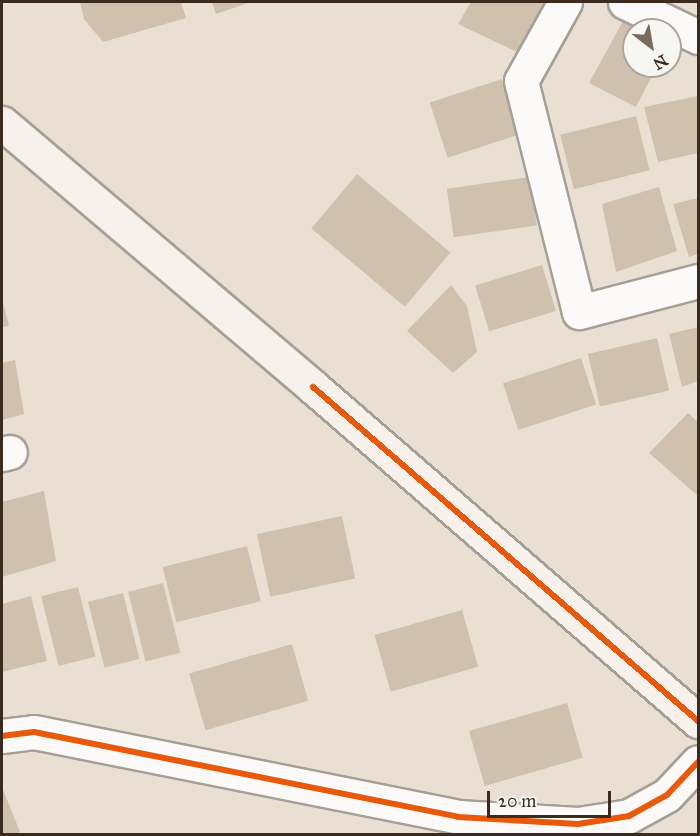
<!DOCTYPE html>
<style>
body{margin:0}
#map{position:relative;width:700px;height:836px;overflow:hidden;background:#e9e0d3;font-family:"IM FELL Great Primer",serif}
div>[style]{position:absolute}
.building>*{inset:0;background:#cfc1ae;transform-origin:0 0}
.roads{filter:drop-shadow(2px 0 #a69f96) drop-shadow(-2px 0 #a69f96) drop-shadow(0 2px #a69f96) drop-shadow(0 -2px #a69f96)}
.street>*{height:33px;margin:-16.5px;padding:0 16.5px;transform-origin:16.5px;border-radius:16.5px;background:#fcfaf8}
.secondary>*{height:33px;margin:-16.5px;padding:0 16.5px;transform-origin:16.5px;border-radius:16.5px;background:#f6f1eb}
.cycleway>*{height:6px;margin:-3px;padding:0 3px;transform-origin:3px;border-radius:3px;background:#e8590c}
span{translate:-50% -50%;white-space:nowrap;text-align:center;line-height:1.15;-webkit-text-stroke:6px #f6f6f2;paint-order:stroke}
.frame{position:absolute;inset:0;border:3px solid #3b2a1e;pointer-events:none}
.north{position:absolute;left:622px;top:18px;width:60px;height:60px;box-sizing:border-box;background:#f6f6f2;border:2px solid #aba49d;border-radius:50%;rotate:149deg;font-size:16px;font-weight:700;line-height:24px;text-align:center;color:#3b2a1e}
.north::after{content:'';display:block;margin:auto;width:21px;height:27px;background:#786a5d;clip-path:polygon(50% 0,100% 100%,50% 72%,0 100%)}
.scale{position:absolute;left:487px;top:791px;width:124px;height:27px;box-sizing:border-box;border:3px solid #3b2a1e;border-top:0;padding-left:8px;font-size:18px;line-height:21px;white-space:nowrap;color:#3b2a1e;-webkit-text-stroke:4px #f6f6f2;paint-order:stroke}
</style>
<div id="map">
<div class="building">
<i style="clip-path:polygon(80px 2px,181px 2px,186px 18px,103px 42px,84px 19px)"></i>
<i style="clip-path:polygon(212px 2px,251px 2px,216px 14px)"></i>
<i style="clip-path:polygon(471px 2px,545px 2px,517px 52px,458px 24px)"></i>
<i style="clip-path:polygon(623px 21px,642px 30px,634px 30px,634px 66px,657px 66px,636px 107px,589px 83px)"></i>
<i style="left:502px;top:79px;width:58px;height:76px;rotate:72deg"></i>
<i style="clip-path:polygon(698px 96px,698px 153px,658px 162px,644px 107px)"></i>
<i style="left:636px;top:116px;width:56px;height:78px;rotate:76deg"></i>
<i style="left:357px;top:174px;width:122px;height:71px;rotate:40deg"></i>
<i style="left:530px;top:177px;width:49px;height:84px;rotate:82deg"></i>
<i style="clip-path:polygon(659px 187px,677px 251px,616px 272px,602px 204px)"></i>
<i style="clip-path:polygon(698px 198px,698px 254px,689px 257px,673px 204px)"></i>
<i style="left:542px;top:265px;width:48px;height:70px;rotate:73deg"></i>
<i style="clip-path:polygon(451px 285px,467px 306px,477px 352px,453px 373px,407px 331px)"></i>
<i style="clip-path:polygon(2px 298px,9px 326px,2px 327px)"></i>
<i style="clip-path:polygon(698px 327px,698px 381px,682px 387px,669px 334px)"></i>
<i style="left:657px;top:338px;width:54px;height:71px;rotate:77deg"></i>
<i style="left:581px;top:358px;width:49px;height:82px;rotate:72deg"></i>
<i style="clip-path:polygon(15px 360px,24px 414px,2px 420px,2px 363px)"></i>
<i style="clip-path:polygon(688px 413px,698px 422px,698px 496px,649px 453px)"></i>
<i style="clip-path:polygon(44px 491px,56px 561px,2px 577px,2px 502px)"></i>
<i style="left:342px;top:516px;width:64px;height:87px;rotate:78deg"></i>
<i style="left:247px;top:546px;width:57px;height:87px;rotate:76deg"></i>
<i style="left:163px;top:583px;width:72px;height:36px;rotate:76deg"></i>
<i style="left:78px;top:587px;width:72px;height:38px;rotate:76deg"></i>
<i style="left:123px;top:593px;width:68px;height:36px;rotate:76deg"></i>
<i style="clip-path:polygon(31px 596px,47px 661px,2px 672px,2px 604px)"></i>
<i style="left:462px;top:610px;width:59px;height:91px;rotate:74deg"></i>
<i style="left:292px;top:644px;width:59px;height:107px;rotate:74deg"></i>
<i style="left:567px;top:703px;width:57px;height:102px;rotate:74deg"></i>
<i style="clip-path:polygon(2px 787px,20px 832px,15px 834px,2px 834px)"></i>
</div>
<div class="roads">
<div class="street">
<i style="left:565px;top:2px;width:90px;rotate:119.1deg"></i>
<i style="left:521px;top:81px;width:238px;rotate:75.9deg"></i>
<i style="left:579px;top:312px;width:123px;rotate:-14.6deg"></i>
<i style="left:625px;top:2px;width:81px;rotate:25.6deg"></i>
<i style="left:2px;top:454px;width:8px;rotate:-14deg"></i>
<i style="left:2px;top:736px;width:32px;rotate:-7deg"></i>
<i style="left:34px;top:732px;width:432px;rotate:11.3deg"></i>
<i style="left:458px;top:817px;width:120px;rotate:3.3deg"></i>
<i style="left:578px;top:824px;width:52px;rotate:-8.9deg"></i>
<i style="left:629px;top:816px;width:43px;rotate:-28.9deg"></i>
<i style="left:667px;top:795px;width:45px;rotate:-46.8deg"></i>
</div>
<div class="secondary">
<i style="left:2px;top:123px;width:408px;rotate:40.3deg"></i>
<i style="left:313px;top:387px;width:510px;rotate:40.94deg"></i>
</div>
</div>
<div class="cycleway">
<i style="left:313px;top:387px;width:510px;rotate:40.94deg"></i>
<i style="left:2px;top:736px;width:32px;rotate:-7deg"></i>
<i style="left:34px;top:732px;width:432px;rotate:11.3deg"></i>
<i style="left:458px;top:817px;width:120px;rotate:3.3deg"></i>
<i style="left:578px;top:824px;width:52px;rotate:-8.9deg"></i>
<i style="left:629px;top:816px;width:43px;rotate:-28.9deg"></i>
<i style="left:667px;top:795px;width:45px;rotate:-46.8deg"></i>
</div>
<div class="frame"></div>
<div class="north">N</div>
<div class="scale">20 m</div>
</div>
